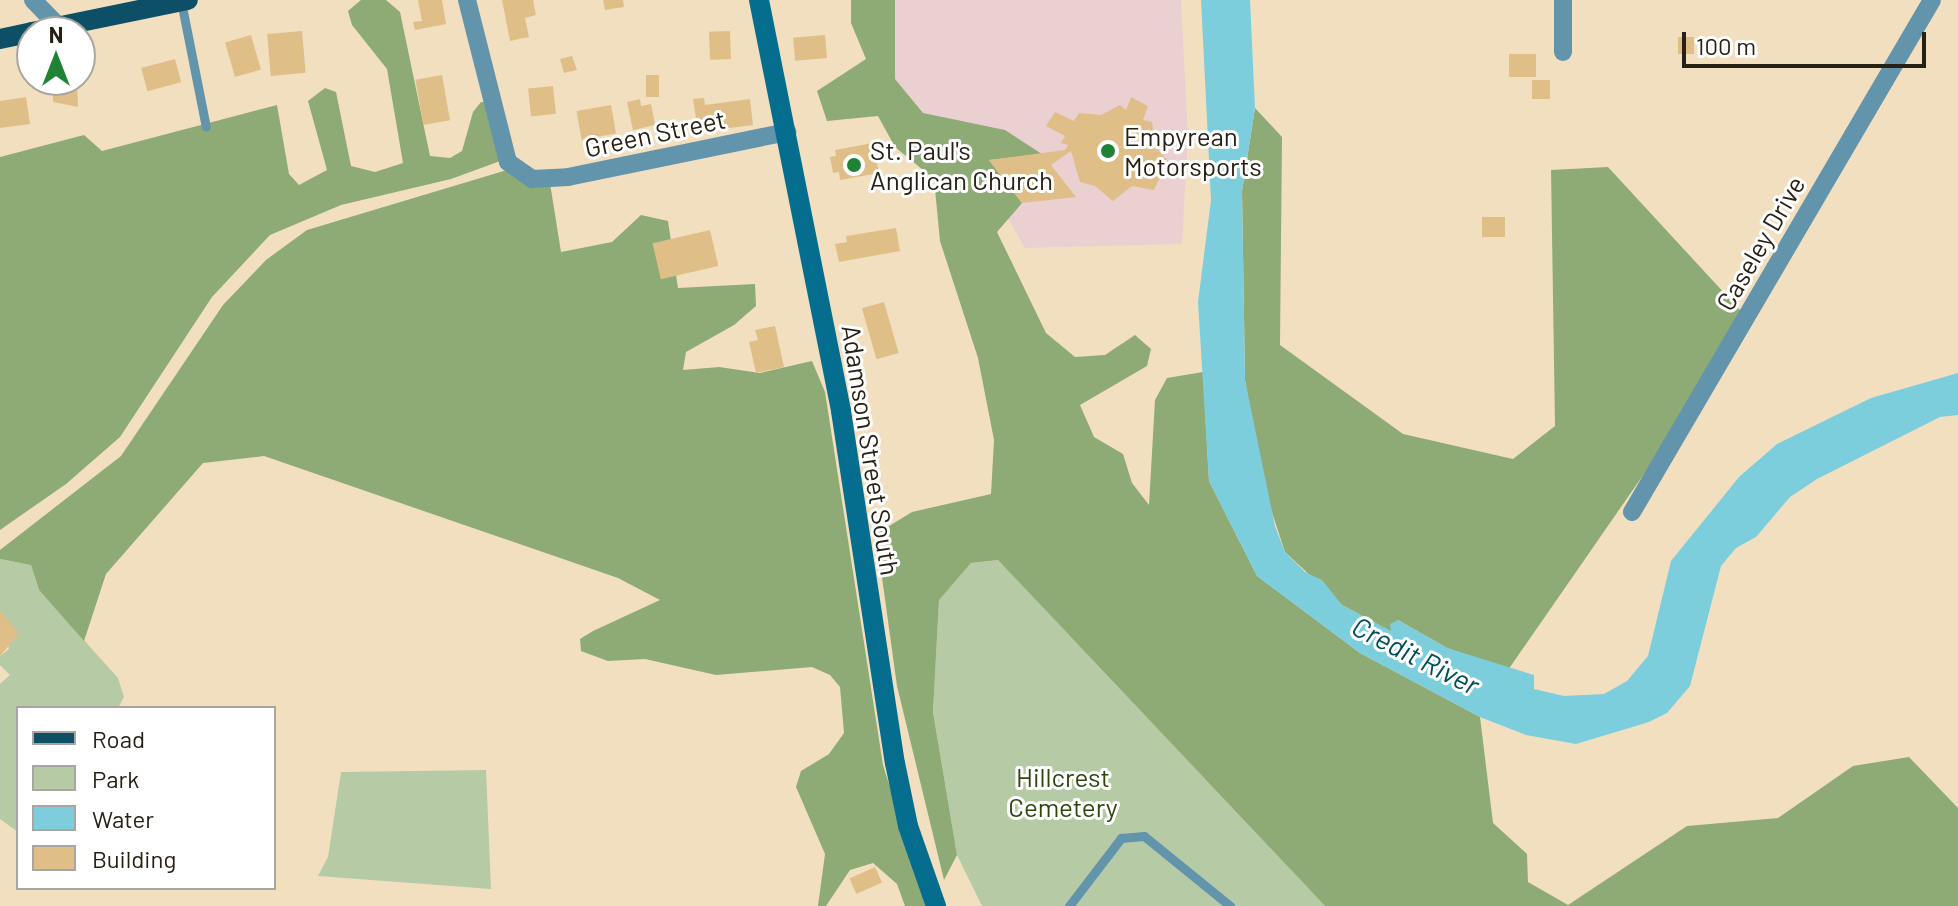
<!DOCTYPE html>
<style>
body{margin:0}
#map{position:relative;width:1958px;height:906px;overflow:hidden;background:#f2dfc0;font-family:Barlow,sans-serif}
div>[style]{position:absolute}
.commercial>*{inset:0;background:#ebd0d2}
.green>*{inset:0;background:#b6cba5}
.forest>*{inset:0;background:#8eab76}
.water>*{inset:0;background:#7dcedd}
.building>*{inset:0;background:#e0be87;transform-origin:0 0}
.service>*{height:9px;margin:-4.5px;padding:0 4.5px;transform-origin:4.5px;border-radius:4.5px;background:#6294ab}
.minor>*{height:18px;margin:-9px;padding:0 9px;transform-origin:9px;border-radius:9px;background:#6294ab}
.secondary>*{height:20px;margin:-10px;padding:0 10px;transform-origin:10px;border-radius:10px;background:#056e8f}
.primary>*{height:20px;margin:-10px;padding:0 10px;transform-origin:10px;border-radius:10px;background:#0d4f66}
.dots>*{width:22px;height:22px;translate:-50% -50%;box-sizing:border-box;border:4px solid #fff;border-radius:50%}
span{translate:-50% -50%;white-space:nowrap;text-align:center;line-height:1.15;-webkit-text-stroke:6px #fff;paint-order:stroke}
.street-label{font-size:26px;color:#272014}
.poi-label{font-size:26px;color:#272014}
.left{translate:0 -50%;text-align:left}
.park-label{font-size:26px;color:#2c470c}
.water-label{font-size:28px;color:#024f5a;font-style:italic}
.legend{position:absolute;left:16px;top:706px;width:260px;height:184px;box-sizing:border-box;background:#fff;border:2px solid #a9a6a1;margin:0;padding:10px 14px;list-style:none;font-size:24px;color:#272014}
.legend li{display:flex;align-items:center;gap:16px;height:40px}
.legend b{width:40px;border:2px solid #a9a6a1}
.north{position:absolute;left:16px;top:16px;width:80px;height:80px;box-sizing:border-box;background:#fff;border:2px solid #a9a6a1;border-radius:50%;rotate:0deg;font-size:22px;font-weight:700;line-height:32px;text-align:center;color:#272014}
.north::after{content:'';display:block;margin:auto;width:28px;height:36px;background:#1f8235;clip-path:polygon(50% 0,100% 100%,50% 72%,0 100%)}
.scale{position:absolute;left:1682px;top:32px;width:244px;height:36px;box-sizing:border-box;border:4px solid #272014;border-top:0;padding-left:10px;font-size:24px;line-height:28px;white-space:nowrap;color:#272014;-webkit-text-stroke:6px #fff;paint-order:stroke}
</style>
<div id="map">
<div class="commercial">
<i style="clip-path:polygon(885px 0,1181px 0,1188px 137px,1182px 244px,1025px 248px,976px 163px,892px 96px)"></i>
</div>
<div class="green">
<i style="clip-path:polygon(0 559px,31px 565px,39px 590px,118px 678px,124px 697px,118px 708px,18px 708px,18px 832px,0 819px,0 684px,10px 675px,0 665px,0 656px,9px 649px,0 611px)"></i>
<i style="clip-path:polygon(998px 560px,1325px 906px,982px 906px,957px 855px,933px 712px,939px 599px,971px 563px)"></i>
<i style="clip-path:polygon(486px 770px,491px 889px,318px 876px,328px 857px,341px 772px)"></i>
</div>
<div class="forest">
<i style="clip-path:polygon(361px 0,386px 0,400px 12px,430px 156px,450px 158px,462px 151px,473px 112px,481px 102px,492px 102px,503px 160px,451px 179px,341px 205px,270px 235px,212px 297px,120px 437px,66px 484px,0 530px,0 157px,84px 135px,102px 151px,277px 105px,289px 174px,299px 185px,327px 170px,308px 101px,325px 88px,336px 92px,351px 166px,375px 172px,403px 163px,387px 69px,352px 25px,348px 11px)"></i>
<i style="clip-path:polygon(851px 0,895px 0,895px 79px,923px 113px,1005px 130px,1042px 154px,989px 160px,1022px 203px,997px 232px,1046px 333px,1075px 357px,1105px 355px,1135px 335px,1151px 349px,1147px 366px,1080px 405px,1094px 437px,1123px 454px,1132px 483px,1149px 505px,1155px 400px,1167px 378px,1203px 372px,1209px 481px,1257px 576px,1360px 653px,1480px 717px,1493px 823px,1527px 854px,1528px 882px,1568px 905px,1687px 826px,1778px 818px,1853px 766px,1909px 757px,1958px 808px,1958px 906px,1325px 906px,998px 560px,971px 563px,939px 600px,933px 712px,957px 855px,944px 880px,897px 686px,876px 534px,912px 512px,991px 494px,994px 440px,978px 358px,940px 241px,934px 179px,895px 147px,878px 116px,827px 121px,817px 91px,866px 59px,851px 23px)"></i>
<i style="clip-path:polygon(1255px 108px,1282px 137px,1280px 345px,1403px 434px,1513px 459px,1555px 426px,1551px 170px,1608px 167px,1750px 321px,1508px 670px,1447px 648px,1398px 620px,1392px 632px,1342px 605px,1285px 552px,1264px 488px,1245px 380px,1242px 191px)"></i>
<i style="clip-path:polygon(507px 170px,550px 183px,561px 252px,612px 242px,641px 215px,668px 221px,678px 288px,755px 284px,756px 306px,734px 325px,686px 352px,683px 370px,719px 367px,760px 373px,812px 361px,825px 392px,883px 765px,927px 906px,905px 906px,897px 884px,873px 863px,850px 870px,826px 906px,818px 906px,825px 854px,796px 787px,801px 771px,829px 754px,844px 733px,840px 687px,830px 675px,812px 667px,716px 675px,645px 659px,608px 661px,581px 651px,580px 639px,593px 631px,660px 600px,618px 578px,264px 456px,203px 463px,106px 574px,84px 641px,39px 590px,31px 565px,0 559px,0 550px,121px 456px,223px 305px,266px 260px,307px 230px)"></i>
</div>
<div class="water">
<i style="clip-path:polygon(1201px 0,1250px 0,1255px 108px,1242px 191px,1245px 380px,1275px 526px,1285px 552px,1305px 572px,1322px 580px,1342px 605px,1391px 631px,1390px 624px,1398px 620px,1447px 648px,1534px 675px,1534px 689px,1564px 696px,1604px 694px,1627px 681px,1648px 656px,1671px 561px,1739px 477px,1777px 444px,1871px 398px,1958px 373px,1958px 415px,1940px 417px,1817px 479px,1790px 497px,1756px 537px,1736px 548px,1721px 566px,1690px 686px,1667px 713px,1649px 722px,1576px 744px,1526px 735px,1480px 717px,1360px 653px,1257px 576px,1209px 481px,1198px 302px,1211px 200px)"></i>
</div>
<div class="building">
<i style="clip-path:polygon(418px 0,442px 0,446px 24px,415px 30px,413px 22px,422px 21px)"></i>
<i style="clip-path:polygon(502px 0,533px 0,536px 15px,525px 18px,529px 37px,510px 41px)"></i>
<i style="clip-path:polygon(603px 0,623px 0,624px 7px,605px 10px)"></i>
<i style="left:302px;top:31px;width:42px;height:35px;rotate:85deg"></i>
<i style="left:730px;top:31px;width:28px;height:21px;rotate:88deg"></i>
<i style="left:251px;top:35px;width:36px;height:27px;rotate:74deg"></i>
<i style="left:825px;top:35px;width:23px;height:32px;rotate:85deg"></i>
<i style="left:1678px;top:37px;width:16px;height:17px"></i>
<i style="left:1509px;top:54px;width:27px;height:23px"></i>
<i style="clip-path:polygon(572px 56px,577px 70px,564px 73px,560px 59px)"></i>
<i style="left:175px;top:59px;width:24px;height:35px;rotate:75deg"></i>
<i style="left:442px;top:75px;width:46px;height:27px;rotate:80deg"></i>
<i style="left:646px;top:75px;width:13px;height:22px"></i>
<i style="clip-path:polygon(52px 80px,77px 80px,78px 107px,53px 102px)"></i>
<i style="left:1532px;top:80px;width:18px;height:19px"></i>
<i style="left:553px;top:86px;width:28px;height:25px;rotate:84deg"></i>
<i style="clip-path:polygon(26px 97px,30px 124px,0 128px,0 101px)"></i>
<i style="clip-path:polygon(1131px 97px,1148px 106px,1143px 120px,1152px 122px,1156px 148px,1168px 161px,1154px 190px,1132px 186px,1113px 201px,1095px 186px,1080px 182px,1071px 151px,1051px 165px,1076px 197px,1022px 203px,989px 160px,1065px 150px,1068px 145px,1061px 143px,1065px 136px,1046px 126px,1055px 112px,1074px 121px,1079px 113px,1101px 115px,1120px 105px,1126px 110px)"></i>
<i style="clip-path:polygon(704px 98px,705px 105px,750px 99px,753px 125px,698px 132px,693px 99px)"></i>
<i style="clip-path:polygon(640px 99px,641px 106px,651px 104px,655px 125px,633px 130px,627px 102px)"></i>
<i style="left:611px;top:105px;width:29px;height:35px;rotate:80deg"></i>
<i style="clip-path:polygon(873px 143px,879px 173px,840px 180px,839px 172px,833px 173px,830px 157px,836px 156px,835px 150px)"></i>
<i style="left:1482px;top:217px;width:23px;height:20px"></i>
<i style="clip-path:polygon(896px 228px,900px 251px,839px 262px,835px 244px,847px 242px,846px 236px)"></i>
<i style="left:710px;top:230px;width:37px;height:59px;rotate:77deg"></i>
<i style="left:884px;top:302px;width:53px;height:23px;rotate:74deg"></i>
<i style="clip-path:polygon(775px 326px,784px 367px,756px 373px,749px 342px,758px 340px,755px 330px)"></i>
<i style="clip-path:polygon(0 610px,19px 634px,0 656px)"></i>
<i style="left:875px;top:867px;width:17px;height:28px;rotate:66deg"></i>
</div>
<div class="service">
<i style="left:181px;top:1px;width:128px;rotate:78.8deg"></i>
<i style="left:1069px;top:906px;width:86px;rotate:-52.6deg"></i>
<i style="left:1121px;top:838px;width:23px;rotate:-5deg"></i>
<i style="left:1144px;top:836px;width:111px;rotate:39.1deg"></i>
</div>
<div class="minor">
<i style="left:33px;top:0;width:37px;rotate:46deg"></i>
<i style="left:467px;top:0;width:167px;rotate:75.8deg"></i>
<i style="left:508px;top:162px;width:29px;rotate:35deg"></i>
<i style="left:532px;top:179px;width:36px;rotate:-3deg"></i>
<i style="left:568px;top:177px;width:224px;rotate:-11.6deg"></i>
<i style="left:1563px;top:0;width:52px;rotate:90deg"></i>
<i style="left:1632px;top:512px;width:593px;rotate:-59.63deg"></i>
</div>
<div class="secondary">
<i style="left:759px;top:0;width:419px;rotate:78.7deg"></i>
<i style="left:841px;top:411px;width:356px;rotate:81.3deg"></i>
<i style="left:895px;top:763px;width:64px;rotate:78.3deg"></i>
<i style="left:908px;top:826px;width:85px;rotate:70.7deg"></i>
</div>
<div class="primary">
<i style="left:32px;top:32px;width:159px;rotate:-11.6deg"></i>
<i style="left:0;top:39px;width:33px;rotate:-12deg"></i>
</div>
<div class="dots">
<i style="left:1108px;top:151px;background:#1f8235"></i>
<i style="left:854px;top:165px;background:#1f8235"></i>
</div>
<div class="street-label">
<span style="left:655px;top:133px;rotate:-12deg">Green Street</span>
<span style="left:1760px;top:243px;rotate:-60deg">Caseley Drive</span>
<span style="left:871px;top:450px;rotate:81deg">Adamson Street South</span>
</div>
<div class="poi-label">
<span class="left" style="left:1124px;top:151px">Empyrean<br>Motorsports</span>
<span class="left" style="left:870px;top:165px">St. Paul's<br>Anglican Church</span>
</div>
<div class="park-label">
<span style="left:1063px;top:792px">Hillcrest<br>Cemetery</span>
</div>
<div class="water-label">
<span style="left:1416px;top:655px;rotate:27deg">Credit River</span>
</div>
<ul class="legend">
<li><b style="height:10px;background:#0d4f66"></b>Road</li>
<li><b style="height:22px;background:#b6cba5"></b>Park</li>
<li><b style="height:22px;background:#7dcedd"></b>Water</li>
<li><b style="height:22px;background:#e0be87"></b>Building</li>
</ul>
<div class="north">N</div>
<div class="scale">100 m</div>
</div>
